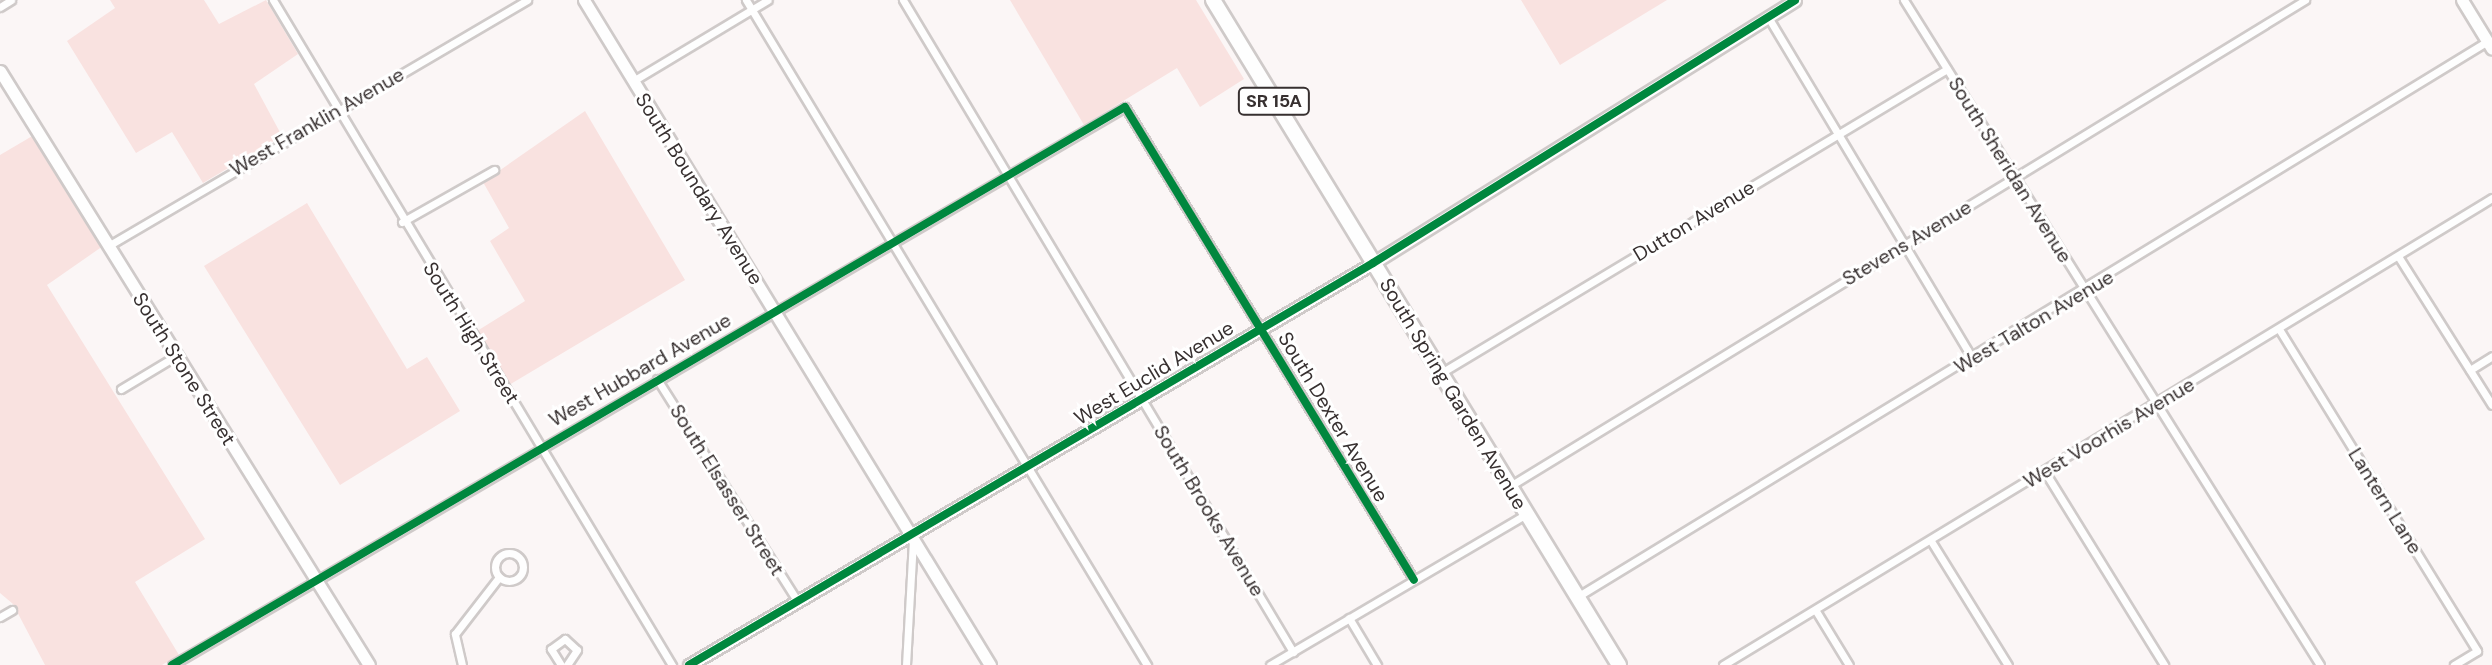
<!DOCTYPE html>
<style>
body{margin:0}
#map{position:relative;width:2492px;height:665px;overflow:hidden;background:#fbf6f6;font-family:"DM Sans",sans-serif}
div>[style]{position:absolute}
.green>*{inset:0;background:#f9e2e0}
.roads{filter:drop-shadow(2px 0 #cfcac9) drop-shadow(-2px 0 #cfcac9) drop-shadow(0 2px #cfcac9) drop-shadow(0 -2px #cfcac9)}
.street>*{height:7px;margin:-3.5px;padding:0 3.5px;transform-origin:3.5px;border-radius:3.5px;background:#fefefe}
.street>.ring{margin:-3.5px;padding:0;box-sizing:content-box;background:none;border:7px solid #fefefe;border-radius:50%}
.secondary>*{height:11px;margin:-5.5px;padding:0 5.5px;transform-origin:5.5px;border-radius:5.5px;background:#fefefe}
.highway>*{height:14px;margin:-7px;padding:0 7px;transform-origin:7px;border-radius:7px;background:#fefefe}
.cycleway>*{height:8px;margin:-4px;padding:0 4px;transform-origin:4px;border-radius:4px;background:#00873e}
span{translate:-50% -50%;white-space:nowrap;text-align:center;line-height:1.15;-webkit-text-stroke:6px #fff;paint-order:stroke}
.shield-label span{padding:2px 6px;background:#fff;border:2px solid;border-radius:6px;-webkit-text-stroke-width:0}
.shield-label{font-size:18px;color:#373030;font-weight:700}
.street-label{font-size:20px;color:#373030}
</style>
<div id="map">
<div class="green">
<i style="clip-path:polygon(110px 0,204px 0,219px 24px,266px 0,298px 54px,254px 84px,282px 136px,203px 183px,172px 132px,136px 153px,67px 41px,115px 8px)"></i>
<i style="clip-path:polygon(1010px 0,1196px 0,1244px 79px,1200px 107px,1177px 68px,1084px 125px)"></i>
<i style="clip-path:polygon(1521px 0,1667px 0,1560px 65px)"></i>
<i style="clip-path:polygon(585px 111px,685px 280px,509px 385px,477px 331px,525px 301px,490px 241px,509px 228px,483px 182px)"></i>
<i style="clip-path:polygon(34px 135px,103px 246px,47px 285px,205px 539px,135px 582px,179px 655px,162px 665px,45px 665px,13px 604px,0 593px,0 155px)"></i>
<i style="clip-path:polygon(307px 203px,407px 369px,427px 357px,460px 411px,340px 485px,204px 266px)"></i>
</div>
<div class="roads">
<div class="street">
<i style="left:273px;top:0;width:776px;rotate:59.04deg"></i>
<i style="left:746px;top:0;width:777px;rotate:58.91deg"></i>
<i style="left:903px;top:0;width:760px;rotate:59.11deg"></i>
<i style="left:1904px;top:0;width:784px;rotate:57.97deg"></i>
<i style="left:0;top:7px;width:13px;rotate:-32deg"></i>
<i style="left:1768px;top:17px;width:400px;rotate:59.1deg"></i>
<i style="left:633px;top:81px;width:157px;rotate:-31deg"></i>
<i style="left:402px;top:222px;width:106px;rotate:-29.5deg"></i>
<i style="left:108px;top:246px;width:486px;rotate:-30.4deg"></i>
<i style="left:2398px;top:256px;width:176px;rotate:57.8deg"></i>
<i style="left:2279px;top:329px;width:378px;rotate:58.4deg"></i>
<i style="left:2477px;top:651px;width:27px;rotate:149deg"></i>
<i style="left:2470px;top:370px;width:26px;rotate:-32deg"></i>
<i style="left:1441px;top:373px;width:590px;rotate:-31deg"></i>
<i style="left:657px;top:379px;width:264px;rotate:57.7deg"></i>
<i style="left:121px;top:389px;width:64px;rotate:-31deg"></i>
<i style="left:2045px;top:472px;width:227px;rotate:58.3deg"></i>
<i style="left:1510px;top:486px;width:932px;rotate:-31.44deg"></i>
<i style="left:1931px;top:541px;width:146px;rotate:58.2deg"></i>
<i class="ring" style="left:495px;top:553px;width:21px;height:21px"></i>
<i style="left:1577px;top:597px;width:1067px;rotate:-31.4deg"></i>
<i style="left:1816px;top:611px;width:63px;rotate:58.6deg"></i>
<i style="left:0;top:617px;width:14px;rotate:-30deg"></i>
<i style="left:1349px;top:618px;width:55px;rotate:59.2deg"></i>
<i style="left:172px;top:665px;width:1104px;rotate:-30.35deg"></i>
<i style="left:1125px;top:107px;width:554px;rotate:58.58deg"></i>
<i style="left:462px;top:665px;width:32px;rotate:-103deg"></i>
<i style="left:455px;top:634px;width:72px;rotate:-52.3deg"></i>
<i style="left:561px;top:665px;width:19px;rotate:-122deg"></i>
<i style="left:551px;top:649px;width:17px;rotate:-36deg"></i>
<i style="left:565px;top:639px;width:16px;rotate:43deg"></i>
<i style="left:577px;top:650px;width:18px;rotate:124deg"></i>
<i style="left:906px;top:665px;width:126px;rotate:-86.8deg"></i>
<i style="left:1270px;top:665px;width:297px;rotate:-30.5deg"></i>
<i style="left:1723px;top:665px;width:900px;rotate:-31.27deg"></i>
</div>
<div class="secondary">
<i style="left:584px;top:0;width:779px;rotate:58.59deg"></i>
<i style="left:2462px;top:0;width:57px;rotate:58.5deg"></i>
<i style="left:0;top:71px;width:699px;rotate:58.15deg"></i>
<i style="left:689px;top:665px;width:793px;rotate:-30.44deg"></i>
<i style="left:1373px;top:263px;width:497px;rotate:-31.9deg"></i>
</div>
<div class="highway">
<i style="left:1213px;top:0;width:779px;rotate:58.59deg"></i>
</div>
</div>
<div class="cycleway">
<i style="left:172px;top:665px;width:1104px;rotate:-30.35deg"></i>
<i style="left:1125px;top:107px;width:554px;rotate:58.58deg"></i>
<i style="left:689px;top:665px;width:793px;rotate:-30.44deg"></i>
<i style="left:1373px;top:263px;width:497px;rotate:-31.9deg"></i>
</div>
<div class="shield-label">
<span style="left:1274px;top:101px">SR 15A</span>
</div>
<div class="street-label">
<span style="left:317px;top:122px;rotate:-30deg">West Franklin Avenue</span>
<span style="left:2010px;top:170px;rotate:58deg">South Sheridan Avenue</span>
<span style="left:699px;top:189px;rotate:58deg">South Boundary Avenue</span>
<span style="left:1694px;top:221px;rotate:-31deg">Dutton Avenue</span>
<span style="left:1907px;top:243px;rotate:-31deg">Stevens Avenue</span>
<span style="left:2034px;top:322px;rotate:-31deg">West Talton Avenue</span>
<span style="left:471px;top:333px;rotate:58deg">South High Street</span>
<span style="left:184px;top:369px;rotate:58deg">South Stone Street</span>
<span style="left:640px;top:370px;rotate:-30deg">West Hubbard Avenue</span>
<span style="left:1154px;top:373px;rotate:-31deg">West Euclid Avenue</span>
<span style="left:1453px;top:394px;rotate:59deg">South Spring Garden Avenue</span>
<span style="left:1333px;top:417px;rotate:59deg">South Dexter Avenue</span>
<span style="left:2109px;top:433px;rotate:-31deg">West Voorhis Avenue</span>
<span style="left:727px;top:490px;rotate:58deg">South Elsasser Street</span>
<span style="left:2385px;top:501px;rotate:58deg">Lantern Lane</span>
<span style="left:1209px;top:511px;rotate:59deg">South Brooks Avenue</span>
</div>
</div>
